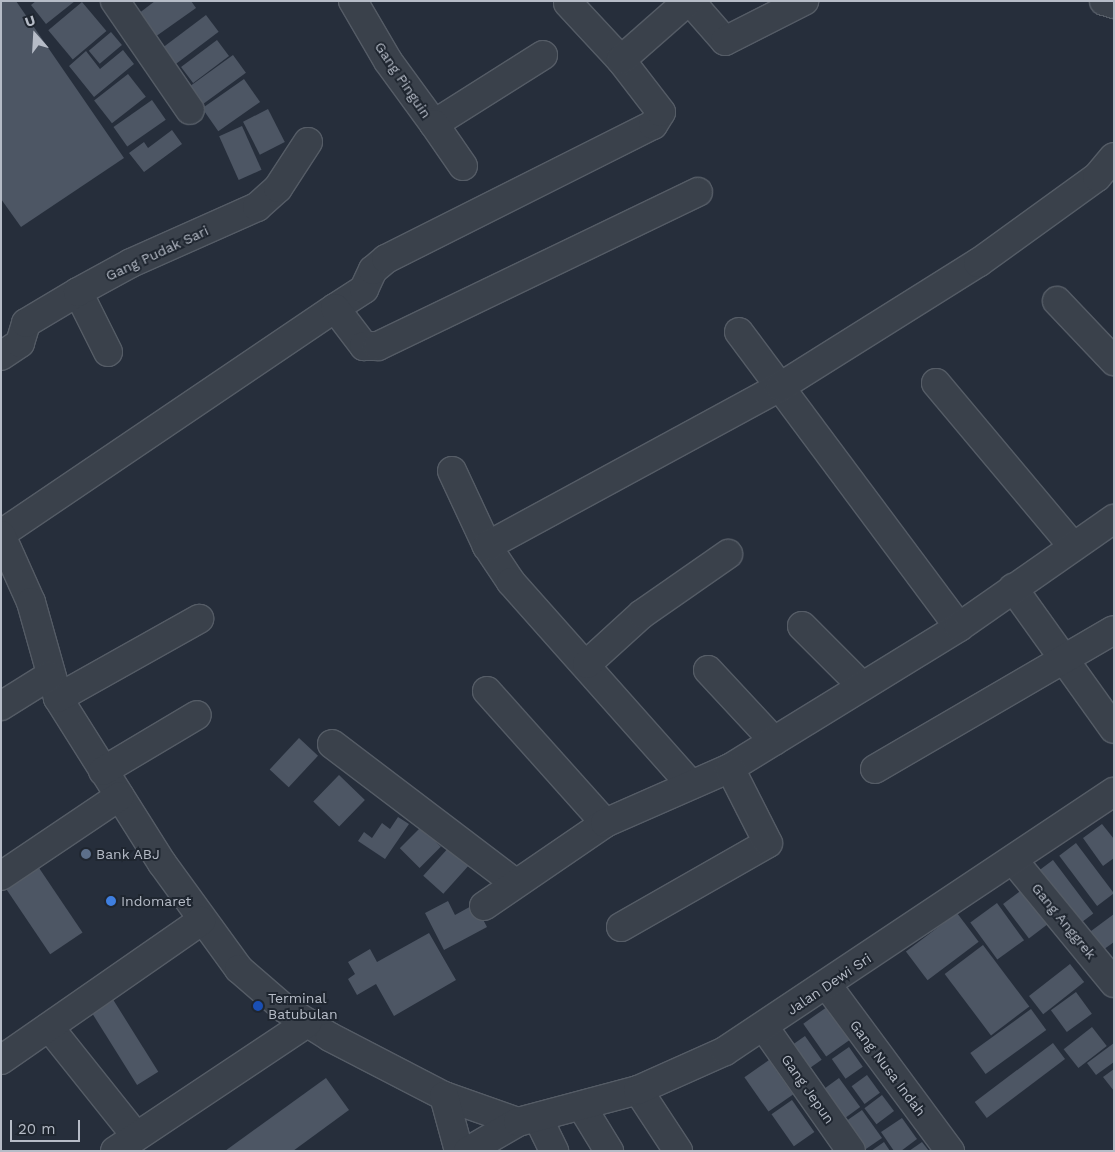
<!DOCTYPE html>
<style>
body{margin:0}
#map{position:relative;width:1115px;height:1152px;overflow:hidden;background:#262e3b;font-family:"Work Sans",sans-serif}
div>[style]{position:absolute}
.building>*{inset:0;background:#4d5664;transform-origin:0 0}
.roads{filter:drop-shadow(1px 0 #555c66) drop-shadow(-1px 0 #555c66) drop-shadow(0 1px #555c66) drop-shadow(0 -1px #555c66)}
.minor>*{height:28px;margin:-14px;padding:0 14px;transform-origin:14px;border-radius:14px;background:#3a414b}
.dots>*{width:14px;height:14px;translate:-50% -50%;box-sizing:border-box;border:2px solid #1f2630;border-radius:50%}
span{translate:-50% -50%;white-space:nowrap;text-align:center;line-height:1.15;-webkit-text-stroke:4px #1f2630;paint-order:stroke}
.street-label{font-size:14px;color:#b6bcc7}
.poi-label{font-size:14px;color:#b6bcc7}
.left{translate:0 -50%;text-align:left}
.frame{position:absolute;inset:0;border:2px solid #b6bcc7;pointer-events:none}
.north{position:absolute;left:10px;top:10px;width:50px;height:50px;-webkit-text-stroke:4px #1f2630;paint-order:stroke;rotate:341deg;font-size:14px;font-weight:700;line-height:20px;text-align:center;color:#b6bcc7}
.north::after{content:'';display:block;margin:auto;width:18px;height:22px;background:#b6bcc7;clip-path:polygon(50% 0,100% 100%,50% 72%,0 100%)}
.scale{position:absolute;left:10px;top:1120px;width:70px;height:22px;box-sizing:border-box;border:2px solid #b6bcc7;border-top:0;padding-left:6px;font-size:15px;line-height:18px;white-space:nowrap;color:#b6bcc7;-webkit-text-stroke:4px #1f2630;paint-order:stroke}
</style>
<div id="map">
<div class="building">
<i style="clip-path:polygon(1px 1px,16px 1px,124px 158px,21px 227px,1px 199px)"></i>
<i style="clip-path:polygon(36px 1px,75px 1px,46px 24px,31px 5px)"></i>
<i style="clip-path:polygon(155px 1px,191px 1px,196px 8px,155px 37px,138px 14px)"></i>
<i style="left:82px;top:2px;width:38px;height:44px;rotate:50deg"></i>
<i style="left:206px;top:15px;width:21px;height:64px;rotate:53deg"></i>
<i style="left:111px;top:32px;width:17px;height:29px;rotate:50deg"></i>
<i style="left:217px;top:40px;width:20px;height:45px;rotate:53deg"></i>
<i style="clip-path:polygon(123px 50px,134px 64px,94px 97px,69px 66px,86px 51px,100px 69px)"></i>
<i style="left:233px;top:55px;width:22px;height:61px;rotate:54deg"></i>
<i style="left:128px;top:74px;width:29px;height:43px;rotate:52deg"></i>
<i style="left:244px;top:79px;width:28px;height:51px;rotate:55deg"></i>
<i style="left:152px;top:100px;width:24px;height:47px;rotate:55deg"></i>
<i style="left:268px;top:109px;width:37px;height:28px;rotate:63deg"></i>
<i style="left:242px;top:126px;width:48px;height:25px;rotate:66deg"></i>
<i style="clip-path:polygon(172px 130px,182px 144px,144px 172px,129px 153px,144px 142px,148px 148px)"></i>
<i style="left:299px;top:738px;width:26px;height:43px;rotate:43deg"></i>
<i style="left:339px;top:775px;width:36px;height:37px;rotate:44deg"></i>
<i style="clip-path:polygon(398px 817px,409px 824px,385px 859px,358px 841px,364px 832px,372px 838px,382px 823px,390px 829px)"></i>
<i style="clip-path:polygon(1102px 824px,1114px 839px,1114px 858px,1103px 866px,1083px 838px)"></i>
<i style="left:421px;top:827px;width:28px;height:30px;rotate:45deg"></i>
<i style="left:1076px;top:843px;width:63px;height:21px;rotate:53deg"></i>
<i style="left:450px;top:846px;width:27px;height:40px;rotate:42deg"></i>
<i style="left:1053px;top:860px;width:67px;height:23px;rotate:53deg"></i>
<i style="left:35px;top:862px;width:85px;height:39px;rotate:56deg"></i>
<i style="left:1027px;top:886px;width:43px;height:30px;rotate:53deg"></i>
<i style="clip-path:polygon(448px 901px,455px 915px,475px 904px,487px 927px,444px 950px,425px 913px)"></i>
<i style="left:997px;top:903px;width:46px;height:33px;rotate:54deg"></i>
<i style="left:957px;top:913px;width:36px;height:64px;rotate:53deg"></i>
<i style="clip-path:polygon(1114px 914px,1114px 942px,1096px 955px,1083px 937px)"></i>
<i style="clip-path:polygon(429px 933px,456px 980px,394px 1016px,376px 984px,357px 995px,348px 979px,355px 974px,348px 962px,370px 949px,377px 962px)"></i>
<i style="left:983px;top:945px;width:77px;height:48px;rotate:53deg"></i>
<i style="left:1070px;top:964px;width:23px;height:52px;rotate:52deg"></i>
<i style="left:1076px;top:992px;width:27px;height:31px;rotate:54deg"></i>
<i style="left:109px;top:993px;width:93px;height:25px;rotate:58deg"></i>
<i style="left:827px;top:1007px;width:40px;height:29px;rotate:55deg"></i>
<i style="left:1031px;top:1009px;width:26px;height:75px;rotate:54deg"></i>
<i style="left:1092px;top:1027px;width:24px;height:36px;rotate:52deg"></i>
<i style="left:805px;top:1036px;width:29px;height:27px;rotate:55deg"></i>
<i style="left:1053px;top:1043px;width:20px;height:98px;rotate:53deg"></i>
<i style="clip-path:polygon(1114px 1043px,1114px 1062px,1096px 1075px,1087px 1063px)"></i>
<i style="left:849px;top:1047px;width:24px;height:21px;rotate:55deg"></i>
<i style="left:769px;top:1060px;width:42px;height:30px;rotate:55deg"></i>
<i style="clip-path:polygon(1114px 1069px,1114px 1091px,1103px 1077px)"></i>
<i style="left:867px;top:1075px;width:22px;height:19px;rotate:54deg"></i>
<i style="clip-path:polygon(326px 1078px,349px 1110px,293px 1151px,225px 1151px)"></i>
<i style="left:839px;top:1078px;width:36px;height:28px;rotate:54deg"></i>
<i style="left:882px;top:1095px;width:20px;height:22px;rotate:53deg"></i>
<i style="left:792px;top:1100px;width:39px;height:25px;rotate:55deg"></i>
<i style="clip-path:polygon(862px 1110px,882px 1138px,863px 1151px,839px 1126px)"></i>
<i style="clip-path:polygon(902px 1118px,917px 1139px,901px 1151px,894px 1151px,881px 1132px)"></i>
<i style="clip-path:polygon(884px 1142px,890px 1151px,871px 1151px)"></i>
<i style="clip-path:polygon(922px 1142px,929px 1151px,909px 1151px)"></i>
</div>
<div class="roads">
<div class="minor">
<i style="left:115px;top:1px;width:132px;rotate:55.5deg"></i>
<i style="left:353px;top:1px;width:69px;rotate:59.7deg"></i>
<i style="left:388px;top:61px;width:78px;rotate:53.9deg"></i>
<i style="left:434px;top:124px;width:129px;rotate:-32.3deg"></i>
<i style="left:690px;top:1px;width:53px;rotate:48.8deg"></i>
<i style="left:725px;top:41px;width:89px;rotate:-26.9deg"></i>
<i style="left:1104px;top:1px;width:10px;rotate:17deg"></i>
<i style="left:568px;top:3px;width:78px;rotate:47.1deg"></i>
<i style="left:434px;top:124px;width:51px;rotate:55.4deg"></i>
<i style="left:78px;top:292px;width:67px;rotate:63.4deg"></i>
<i style="left:1057px;top:301px;width:83px;rotate:46.5deg"></i>
<i style="left:335px;top:308px;width:35px;rotate:-33deg"></i>
<i style="left:364px;top:289px;width:21px;rotate:-65deg"></i>
<i style="left:373px;top:270px;width:17px;rotate:-40deg"></i>
<i style="left:386px;top:259px;width:299px;rotate:-26.7deg"></i>
<i style="left:653px;top:125px;width:15px;rotate:-58deg"></i>
<i style="left:661px;top:112px;width:66px;rotate:-127.6deg"></i>
<i style="left:621px;top:60px;width:89px;rotate:-41.4deg"></i>
<i style="left:739px;top:332px;width:368px;rotate:53.3deg"></i>
<i style="left:1px;top:356px;width:23px;rotate:-34deg"></i>
<i style="left:20px;top:343px;width:21px;rotate:-73deg"></i>
<i style="left:26px;top:323px;width:61px;rotate:-30.8deg"></i>
<i style="left:78px;top:292px;width:60px;rotate:-28.7deg"></i>
<i style="left:131px;top:263px;width:138px;rotate:-24deg"></i>
<i style="left:257px;top:207px;width:28px;rotate:-42deg"></i>
<i style="left:278px;top:188px;width:55px;rotate:-56.9deg"></i>
<i style="left:936px;top:383px;width:213px;rotate:50deg"></i>
<i style="left:452px;top:471px;width:83px;rotate:65deg"></i>
<i style="left:487px;top:546px;width:43px;rotate:56.3deg"></i>
<i style="left:511px;top:582px;width:271px;rotate:48.4deg"></i>
<i style="left:1px;top:534px;width:403px;rotate:-34.1deg"></i>
<i style="left:335px;top:308px;width:48px;rotate:52.7deg"></i>
<i style="left:364px;top:346px;width:14px"></i>
<i style="left:378px;top:346px;width:355px;rotate:-25.7deg"></i>
<i style="left:1px;top:535px;width:73px;rotate:65.9deg"></i>
<i style="left:31px;top:602px;width:100px;rotate:74.3deg"></i>
<i style="left:58px;top:698px;width:195px;rotate:57.8deg"></i>
<i style="left:162px;top:863px;width:131px;rotate:54deg"></i>
<i style="left:239px;top:969px;width:60px;rotate:40.9deg"></i>
<i style="left:284px;top:1008px;width:54px;rotate:32.2deg"></i>
<i style="left:330px;top:1037px;width:128px;rotate:27.4deg"></i>
<i style="left:444px;top:1096px;width:78px;rotate:19.4deg"></i>
<i style="left:487px;top:546px;width:333px;rotate:-28.5deg"></i>
<i style="left:780px;top:387px;width:234px;rotate:-32.1deg"></i>
<i style="left:978px;top:263px;width:147px;rotate:-35.9deg"></i>
<i style="left:1097px;top:177px;width:26px;rotate:-50deg"></i>
<i style="left:1013px;top:588px;width:173px;rotate:54.4deg"></i>
<i style="left:802px;top:626px;width:85px;rotate:45deg"></i>
<i style="left:587px;top:664px;width:74px;rotate:-42.3deg"></i>
<i style="left:642px;top:614px;width:105px;rotate:-34.9deg"></i>
<i style="left:708px;top:670px;width:97px;rotate:47.1deg"></i>
<i style="left:487px;top:691px;width:177px;rotate:48.2deg"></i>
<i style="left:58px;top:698px;width:162px;rotate:-29.3deg"></i>
<i style="left:1px;top:706px;width:57px;rotate:-32deg"></i>
<i style="left:332px;top:744px;width:230px;rotate:37.2deg"></i>
<i style="left:875px;top:769px;width:276px;rotate:-30.2deg"></i>
<i style="left:103px;top:771px;width:109px;rotate:-30.8deg"></i>
<i style="left:1013px;top:860px;width:159px;rotate:50.6deg"></i>
<i style="left:1px;top:876px;width:143px;rotate:-33.9deg"></i>
<i style="left:484px;top:906px;width:147px;rotate:-34.4deg"></i>
<i style="left:605px;top:823px;width:137px;rotate:-23.7deg"></i>
<i style="left:730px;top:768px;width:269px;rotate:-31.6deg"></i>
<i style="left:959px;top:627px;width:189px;rotate:-34.9deg"></i>
<i style="left:621px;top:927px;width:169px;rotate:-29.7deg"></i>
<i style="left:768px;top:843px;width:84px;rotate:-116.9deg"></i>
<i style="left:827px;top:985px;width:207px;rotate:53.5deg"></i>
<i style="left:49px;top:1027px;width:139px;rotate:51.4deg"></i>
<i style="left:764px;top:1027px;width:151px;rotate:54.9deg"></i>
<i style="left:1px;top:1060px;width:244px;rotate:-34.8deg"></i>
<i style="left:638px;top:1090px;width:73px;rotate:56.7deg"></i>
<i style="left:444px;top:1096px;width:57px;rotate:74.7deg"></i>
<i style="left:582px;top:1107px;width:52px;rotate:58.5deg"></i>
<i style="left:538px;top:1118px;width:37px;rotate:64deg"></i>
<i style="left:115px;top:1151px;width:231px;rotate:-33.7deg"></i>
<i style="left:468px;top:1151px;width:58px;rotate:-30.1deg"></i>
<i style="left:518px;top:1122px;width:124px;rotate:-14.9deg"></i>
<i style="left:638px;top:1090px;width:95px;rotate:-24.1deg"></i>
<i style="left:725px;top:1051px;width:467px;rotate:-33.7deg"></i>
</div>
</div>
<div class="dots">
<i style="left:86px;top:854px;background:#5c6f8a"></i>
<i style="left:111px;top:901px;background:#3f7fe0"></i>
<i style="left:258px;top:1006px;background:#1a4fb4"></i>
</div>
<div class="street-label">
<span style="left:403px;top:80px;rotate:56deg">Gang Pinguin</span>
<span style="left:157px;top:253px;rotate:-25deg">Gang Pudak Sari</span>
<span style="left:1064px;top:921px;rotate:51deg">Gang Anggrek</span>
<span style="left:829px;top:984px;rotate:-34deg">Jalan Dewi Sri</span>
<span style="left:888px;top:1068px;rotate:53deg">Gang Nusa Indah</span>
<span style="left:808px;top:1089px;rotate:55deg">Gang Jepun</span>
</div>
<div class="poi-label">
<span class="left" style="left:96px;top:854px">Bank ABJ</span>
<span class="left" style="left:121px;top:901px">Indomaret</span>
<span class="left" style="left:268px;top:1006px">Terminal<br>Batubulan</span>
</div>
<div class="frame"></div>
<div class="north">U</div>
<div class="scale">20 m</div>
</div>
